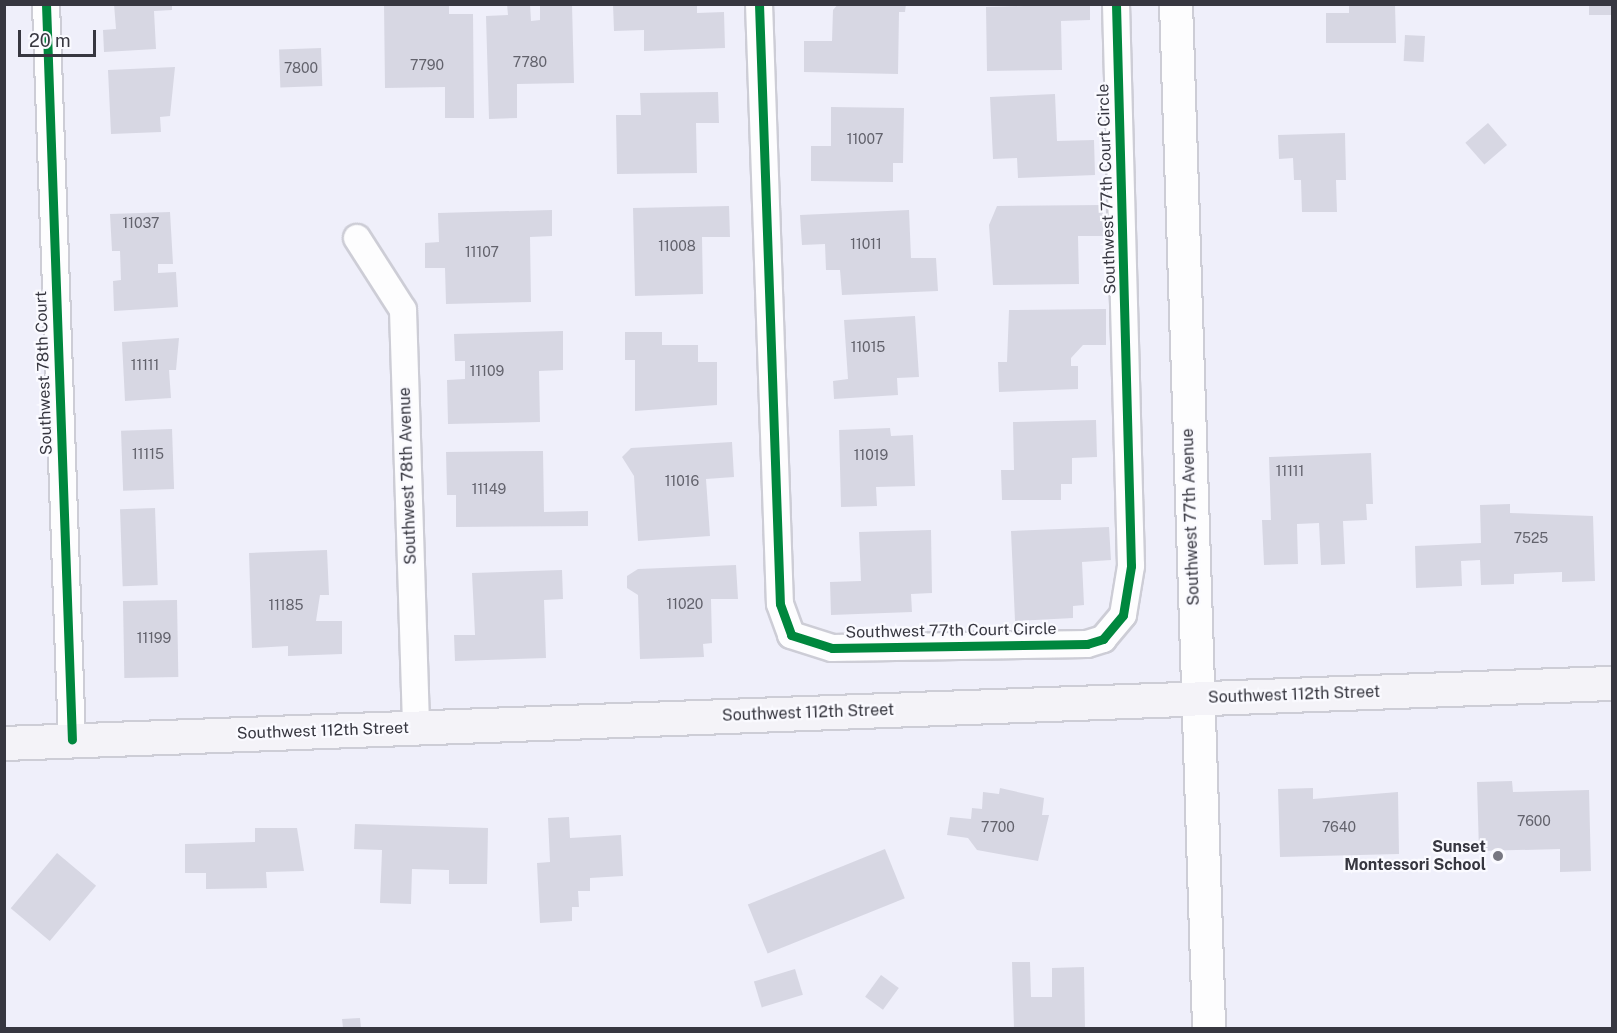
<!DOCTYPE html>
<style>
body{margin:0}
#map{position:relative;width:1617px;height:1033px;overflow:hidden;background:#efeffa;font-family:"Public Sans",sans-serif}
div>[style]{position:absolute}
.building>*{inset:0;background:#d7d7e3;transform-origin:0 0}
.roads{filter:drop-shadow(2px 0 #cdcdd6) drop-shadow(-2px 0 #cdcdd6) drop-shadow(0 2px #cdcdd6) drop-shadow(0 -2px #cdcdd6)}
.minor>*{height:26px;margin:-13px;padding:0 13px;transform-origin:13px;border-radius:13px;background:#fdfdfe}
.tertiary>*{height:32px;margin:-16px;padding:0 16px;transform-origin:16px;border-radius:16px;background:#fdfdfe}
.secondary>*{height:33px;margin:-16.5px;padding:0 16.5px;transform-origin:16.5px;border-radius:16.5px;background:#f4f3f8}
.cycleway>*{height:9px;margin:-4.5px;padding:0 4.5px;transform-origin:4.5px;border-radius:4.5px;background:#00873e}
.dots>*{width:16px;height:16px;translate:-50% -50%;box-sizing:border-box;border:3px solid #fafaff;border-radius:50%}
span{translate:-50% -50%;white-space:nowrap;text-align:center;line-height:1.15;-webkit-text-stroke:4.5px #fafaff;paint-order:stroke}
.number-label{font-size:14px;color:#62626c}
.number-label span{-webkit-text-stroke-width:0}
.street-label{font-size:16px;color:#373740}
.poi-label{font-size:16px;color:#373740;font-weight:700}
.right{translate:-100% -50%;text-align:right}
.frame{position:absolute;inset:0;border:6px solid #373740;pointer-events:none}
.scale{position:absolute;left:18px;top:30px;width:78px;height:27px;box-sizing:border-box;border:3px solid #373740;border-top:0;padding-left:8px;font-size:18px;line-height:21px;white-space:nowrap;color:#373740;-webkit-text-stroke:4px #fafaff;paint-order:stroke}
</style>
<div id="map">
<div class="building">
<i style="clip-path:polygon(114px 4px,172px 4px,172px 10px,154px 11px,156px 49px,104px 52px,103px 30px,116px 29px)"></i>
<i style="clip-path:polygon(384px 4px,449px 4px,449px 14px,473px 14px,474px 118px,445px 118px,445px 87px,385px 88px)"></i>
<i style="clip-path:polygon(507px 4px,530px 4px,531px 21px,540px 20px,540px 4px,572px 4px,574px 83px,517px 84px,517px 118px,489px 119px,486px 16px,508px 15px)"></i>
<i style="clip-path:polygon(613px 4px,697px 4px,697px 13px,724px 12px,725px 48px,644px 51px,644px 30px,614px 31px)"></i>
<i style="clip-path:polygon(838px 4px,906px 4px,905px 12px,899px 12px,898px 74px,804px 72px,804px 41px,832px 41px,833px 10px)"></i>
<i style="clip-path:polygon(1090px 4px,1090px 20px,1061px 21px,1062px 70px,987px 71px,986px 7px)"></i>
<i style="clip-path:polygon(1349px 4px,1395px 4px,1396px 43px,1326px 43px,1326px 13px,1349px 13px)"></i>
<i style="left:1589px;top:4px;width:23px;height:11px"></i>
<i style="left:1405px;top:35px;width:20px;height:26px;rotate:3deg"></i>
<i style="left:321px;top:48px;width:38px;height:42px;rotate:88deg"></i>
<i style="clip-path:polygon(175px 67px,170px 116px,160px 117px,161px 132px,111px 134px,108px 70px)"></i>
<i style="clip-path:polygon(718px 92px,719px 123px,696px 123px,697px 173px,617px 174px,616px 115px,641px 115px,640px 93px)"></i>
<i style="clip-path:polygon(1055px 94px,1057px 141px,1094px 140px,1095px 175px,1018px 178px,1017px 158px,993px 159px,990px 97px)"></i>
<i style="clip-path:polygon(831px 107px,904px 108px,903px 163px,893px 163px,893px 182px,811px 181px,811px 146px,831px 146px)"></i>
<i style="left:1488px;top:123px;width:29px;height:30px;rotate:49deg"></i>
<i style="clip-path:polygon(1345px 133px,1346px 180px,1336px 180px,1337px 212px,1302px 212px,1301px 180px,1294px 180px,1293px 158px,1279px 159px,1278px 135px)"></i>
<i style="clip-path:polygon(1103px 205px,1103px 236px,1078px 236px,1079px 284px,993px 285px,989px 225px,997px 206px)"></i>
<i style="clip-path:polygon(729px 206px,730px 237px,702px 237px,703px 294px,635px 296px,633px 208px)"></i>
<i style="clip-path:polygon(552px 210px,552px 236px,530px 237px,531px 302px,446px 304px,445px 268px,425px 268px,425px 243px,439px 242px,438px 213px)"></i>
<i style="clip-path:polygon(909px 210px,911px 258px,936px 258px,938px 291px,842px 295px,840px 270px,826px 270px,825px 244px,802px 245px,800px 215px)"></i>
<i style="clip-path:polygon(170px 212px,173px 264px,158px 264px,158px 273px,176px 272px,178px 307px,114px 311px,113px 281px,121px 280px,120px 251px,112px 251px,110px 214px)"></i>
<i style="clip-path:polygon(1106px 309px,1106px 345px,1083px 345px,1071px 358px,1071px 366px,1078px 366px,1078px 389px,999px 392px,998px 362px,1007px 362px,1009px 310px)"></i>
<i style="clip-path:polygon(915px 316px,919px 377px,897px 378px,898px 395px,834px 399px,833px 381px,848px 379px,844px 320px)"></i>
<i style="clip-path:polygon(563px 331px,563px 370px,539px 371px,540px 422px,448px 424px,447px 380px,465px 379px,465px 361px,455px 361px,454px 334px)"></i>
<i style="clip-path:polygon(625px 332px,662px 332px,662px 345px,698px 345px,698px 362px,717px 362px,717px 405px,635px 411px,635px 360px,625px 360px)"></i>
<i style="clip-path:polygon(179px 338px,176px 370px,169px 370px,171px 398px,125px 401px,122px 342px)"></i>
<i style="clip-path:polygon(1096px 420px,1097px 457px,1072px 458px,1072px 484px,1061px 484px,1061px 500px,1002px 500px,1001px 470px,1014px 470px,1013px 422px)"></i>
<i style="clip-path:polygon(890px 428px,891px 436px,913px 435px,915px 486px,876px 487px,877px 506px,841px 507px,839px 430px)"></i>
<i style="left:172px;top:429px;width:60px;height:51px;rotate:88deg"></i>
<i style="clip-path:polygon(732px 442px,734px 477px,706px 479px,710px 536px,638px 541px,634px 476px,622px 457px,631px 448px)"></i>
<i style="clip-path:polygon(543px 451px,544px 512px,588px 511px,588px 526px,456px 527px,456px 495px,447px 495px,446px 452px)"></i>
<i style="clip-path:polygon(1371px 453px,1373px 504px,1366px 504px,1367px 520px,1343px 521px,1345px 564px,1321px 565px,1319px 523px,1297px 524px,1298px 564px,1264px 565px,1262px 520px,1271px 520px,1269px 457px)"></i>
<i style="clip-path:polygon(1510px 504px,1510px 513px,1593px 516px,1595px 581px,1562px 582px,1562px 572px,1514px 574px,1514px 584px,1481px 585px,1480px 560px,1461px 561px,1462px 586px,1416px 588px,1415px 546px,1481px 543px,1480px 505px)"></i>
<i style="left:155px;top:508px;width:77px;height:35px;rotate:88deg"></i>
<i style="clip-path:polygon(1109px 527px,1111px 560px,1082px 562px,1084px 605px,1073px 606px,1073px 618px,1015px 621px,1011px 531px)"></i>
<i style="clip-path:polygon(931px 530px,932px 593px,911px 594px,912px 612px,831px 615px,830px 582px,861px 581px,859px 532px)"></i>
<i style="clip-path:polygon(327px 550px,329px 595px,320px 595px,316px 621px,342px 621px,342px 654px,288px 656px,288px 646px,252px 648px,249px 553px)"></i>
<i style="clip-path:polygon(736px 565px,738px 599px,711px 599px,712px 643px,703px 644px,704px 657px,640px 659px,638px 595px,627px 588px,627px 576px,638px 569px)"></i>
<i style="clip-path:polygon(562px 570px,563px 599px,544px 600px,546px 658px,455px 661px,454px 635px,475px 635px,472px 573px)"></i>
<i style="left:177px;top:600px;width:77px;height:54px;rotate:89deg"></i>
<i style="clip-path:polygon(1512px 781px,1513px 792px,1589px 790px,1591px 871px,1560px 872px,1560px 849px,1479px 851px,1477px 782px)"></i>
<i style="clip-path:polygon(1000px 788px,1044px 798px,1042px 815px,1049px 815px,1038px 861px,977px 850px,968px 838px,947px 835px,950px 817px,971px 819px,972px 808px,982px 809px,983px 792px,999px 794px)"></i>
<i style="clip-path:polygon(1313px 788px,1313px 799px,1398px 792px,1399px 854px,1280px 857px,1278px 789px)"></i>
<i style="clip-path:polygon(569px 817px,570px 838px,621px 835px,623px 876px,590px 878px,590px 891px,578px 891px,579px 907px,572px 907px,572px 921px,540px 923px,537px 863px,550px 862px,548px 818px)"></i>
<i style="clip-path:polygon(355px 824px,488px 828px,487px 884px,449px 884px,449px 870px,412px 869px,411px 904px,380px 903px,382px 850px,354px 849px)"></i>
<i style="clip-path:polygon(255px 828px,297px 828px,304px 871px,266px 872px,267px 888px,206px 889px,206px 873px,185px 873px,185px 844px,255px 842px)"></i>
<i style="left:885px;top:849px;width:53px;height:148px;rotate:68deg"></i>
<i style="left:57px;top:853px;width:51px;height:72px;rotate:40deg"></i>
<i style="clip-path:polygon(1012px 962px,1030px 962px,1031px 997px,1052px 997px,1052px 968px,1084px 967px,1085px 1028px,1014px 1028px)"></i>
<i style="left:795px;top:969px;width:27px;height:43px;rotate:73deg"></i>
<i style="left:881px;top:975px;width:22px;height:27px;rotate:36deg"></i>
<i style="clip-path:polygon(360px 1018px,361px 1028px,343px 1028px,342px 1019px)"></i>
</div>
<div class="roads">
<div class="minor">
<i style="left:46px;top:4px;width:736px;rotate:87.98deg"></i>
<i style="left:759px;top:4px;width:600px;rotate:88deg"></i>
<i style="left:780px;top:604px;width:33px;rotate:70deg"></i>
<i style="left:791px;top:635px;width:43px;rotate:17.6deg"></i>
<i style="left:832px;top:648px;width:255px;rotate:-0.9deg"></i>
<i style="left:1087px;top:644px;width:17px;rotate:-17deg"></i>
<i style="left:1103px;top:639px;width:31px;rotate:-50deg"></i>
<i style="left:1123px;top:615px;width:50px;rotate:-80.7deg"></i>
<i style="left:1131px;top:566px;width:562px;rotate:-91.53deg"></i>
<i style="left:357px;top:238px;width:85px;rotate:57.4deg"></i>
<i style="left:403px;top:310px;width:418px;rotate:88.2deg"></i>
</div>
<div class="tertiary">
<i style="left:1176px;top:4px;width:1025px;rotate:88.15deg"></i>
</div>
<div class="secondary">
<i style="left:4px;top:743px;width:1609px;rotate:-2.14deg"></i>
</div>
</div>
<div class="cycleway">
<i style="left:46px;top:4px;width:736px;rotate:87.98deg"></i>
<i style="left:759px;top:4px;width:600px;rotate:88deg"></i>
<i style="left:780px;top:604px;width:33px;rotate:70deg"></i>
<i style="left:791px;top:635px;width:43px;rotate:17.6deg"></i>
<i style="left:832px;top:648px;width:255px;rotate:-0.9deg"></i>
<i style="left:1087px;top:644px;width:17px;rotate:-17deg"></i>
<i style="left:1103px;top:639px;width:31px;rotate:-50deg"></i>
<i style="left:1123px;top:615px;width:50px;rotate:-80.7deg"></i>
<i style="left:1131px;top:566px;width:562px;rotate:-91.53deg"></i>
</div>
<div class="dots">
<i style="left:1498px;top:856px;background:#777781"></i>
</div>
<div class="number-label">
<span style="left:530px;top:62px">7780</span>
<span style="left:427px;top:65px">7790</span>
<span style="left:301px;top:68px">7800</span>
<span style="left:865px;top:139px">11007</span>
<span style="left:141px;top:223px">11037</span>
<span style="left:866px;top:244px">11011</span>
<span style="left:677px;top:246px">11008</span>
<span style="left:482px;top:252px">11107</span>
<span style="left:868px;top:347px">11015</span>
<span style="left:145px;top:365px">11111</span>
<span style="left:487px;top:371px">11109</span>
<span style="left:148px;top:454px">11115</span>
<span style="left:871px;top:455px">11019</span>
<span style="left:1290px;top:471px">11111</span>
<span style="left:682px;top:481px">11016</span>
<span style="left:489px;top:489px">11149</span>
<span style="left:1531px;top:538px">7525</span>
<span style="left:685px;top:604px">11020</span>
<span style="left:286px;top:605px">11185</span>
<span style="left:154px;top:638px">11199</span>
<span style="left:1534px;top:821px">7600</span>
<span style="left:998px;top:827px">7700</span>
<span style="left:1339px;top:827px">7640</span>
</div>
<div class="street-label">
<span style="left:1107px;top:189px;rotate:-92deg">Southwest 77th Court Circle</span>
<span style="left:44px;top:373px;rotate:-92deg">Southwest 78th Court</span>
<span style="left:408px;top:476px;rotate:-92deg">Southwest 78th Avenue</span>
<span style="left:1191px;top:517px;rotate:-92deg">Southwest 77th Avenue</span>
<span style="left:951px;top:631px;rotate:-1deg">Southwest 77th Court Circle</span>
<span style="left:1294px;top:695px;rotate:-2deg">Southwest 112th Street</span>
<span style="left:808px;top:713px;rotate:-2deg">Southwest 112th Street</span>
<span style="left:323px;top:731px;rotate:-2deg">Southwest 112th Street</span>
</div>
<div class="poi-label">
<span class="right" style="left:1486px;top:856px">Sunset<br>Montessori School</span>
</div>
<div class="frame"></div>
<div class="scale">20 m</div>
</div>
